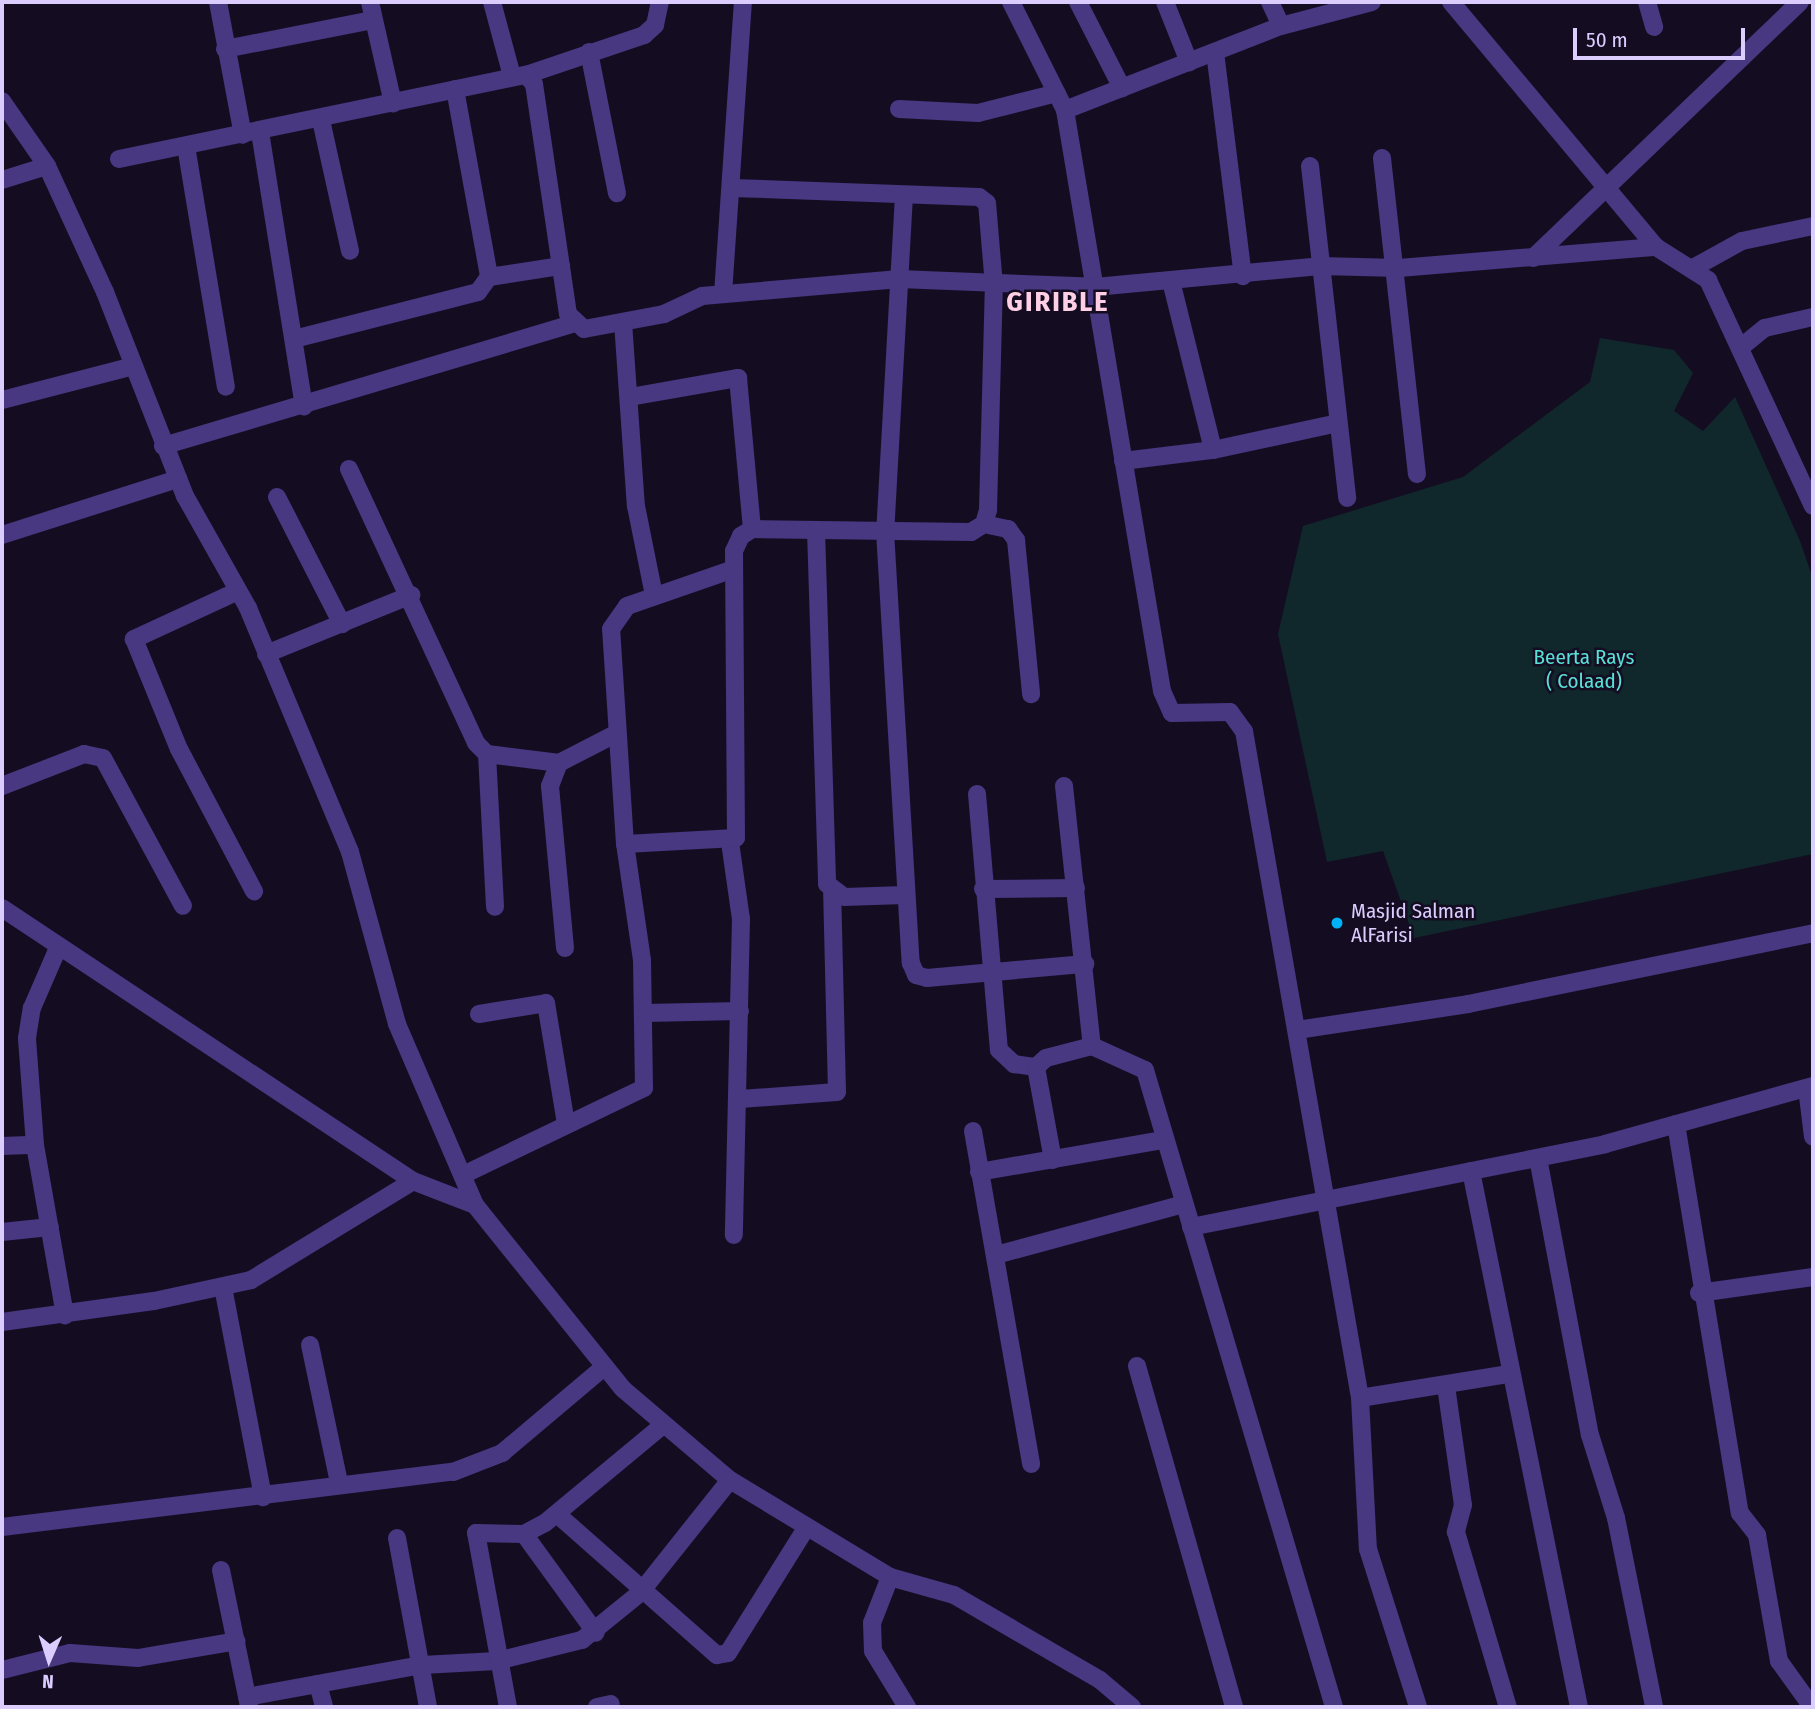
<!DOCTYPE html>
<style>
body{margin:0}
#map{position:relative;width:1815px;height:1709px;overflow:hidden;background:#140d22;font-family:"Fira Sans Condensed",sans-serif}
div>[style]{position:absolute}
.green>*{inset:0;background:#10272c}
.minor>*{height:18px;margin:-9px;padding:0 9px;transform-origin:9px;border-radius:9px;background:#483781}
.dots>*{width:19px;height:19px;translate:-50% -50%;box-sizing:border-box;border:4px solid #140d22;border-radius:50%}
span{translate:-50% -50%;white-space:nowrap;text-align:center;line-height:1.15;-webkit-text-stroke:5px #140d22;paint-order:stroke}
.park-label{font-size:21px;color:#58e0d7}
.poi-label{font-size:21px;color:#dccdff}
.left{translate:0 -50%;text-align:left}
.district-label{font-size:28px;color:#ffcfe5;font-weight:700;letter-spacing:2px}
.frame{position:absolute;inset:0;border:4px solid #dccdff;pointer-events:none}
.north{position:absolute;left:14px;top:1625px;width:70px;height:70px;-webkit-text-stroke:5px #140d22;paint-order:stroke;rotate:183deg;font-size:19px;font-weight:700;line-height:28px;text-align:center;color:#dccdff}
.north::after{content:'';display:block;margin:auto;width:24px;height:32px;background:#dccdff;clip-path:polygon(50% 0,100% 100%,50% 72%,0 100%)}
.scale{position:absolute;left:1573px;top:28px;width:172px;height:32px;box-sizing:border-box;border:4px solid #dccdff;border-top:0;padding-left:9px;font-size:21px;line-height:24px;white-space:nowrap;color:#dccdff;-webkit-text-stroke:5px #140d22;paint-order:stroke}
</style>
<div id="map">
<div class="green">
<i style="clip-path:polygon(1600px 338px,1674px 350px,1693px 373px,1674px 411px,1703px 431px,1735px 397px,1800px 541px,1813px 579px,1813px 854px,1414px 938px,1383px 851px,1327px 862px,1278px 634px,1303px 526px,1463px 477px,1590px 382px)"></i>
</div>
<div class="minor">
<i style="left:218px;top:2px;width:135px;rotate:79.4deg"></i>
<i style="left:370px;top:2px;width:104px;rotate:77.2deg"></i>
<i style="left:492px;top:2px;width:77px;rotate:74.9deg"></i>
<i style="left:1011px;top:2px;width:121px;rotate:63.4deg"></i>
<i style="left:1065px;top:110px;width:589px;rotate:80.52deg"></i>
<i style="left:1162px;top:691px;width:24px;rotate:66deg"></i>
<i style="left:1172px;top:713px;width:58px;rotate:-1deg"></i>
<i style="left:1230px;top:712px;width:24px;rotate:54deg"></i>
<i style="left:1244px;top:731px;width:677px;rotate:80.13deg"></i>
<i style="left:1360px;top:1398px;width:151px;rotate:87deg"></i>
<i style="left:1368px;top:1549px;width:166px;rotate:72.4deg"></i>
<i style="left:1078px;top:2px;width:97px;rotate:62.9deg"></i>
<i style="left:1165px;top:2px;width:65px;rotate:68.2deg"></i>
<i style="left:1270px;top:2px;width:26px;rotate:65deg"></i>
<i style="left:1451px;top:2px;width:319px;rotate:50.1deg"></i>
<i style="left:1656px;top:247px;width:62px;rotate:32.4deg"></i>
<i style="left:1708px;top:280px;width:249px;rotate:65.1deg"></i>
<i style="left:1647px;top:2px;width:26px;rotate:74deg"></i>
<i style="left:225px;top:49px;width:151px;rotate:-11.1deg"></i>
<i style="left:589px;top:52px;width:144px;rotate:78.8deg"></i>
<i style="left:1215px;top:52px;width:226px;rotate:82.9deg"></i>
<i style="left:526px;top:75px;width:125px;rotate:-18.7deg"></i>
<i style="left:644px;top:35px;width:15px;rotate:-42deg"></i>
<i style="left:655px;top:25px;width:24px;rotate:-78deg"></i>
<i style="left:455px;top:89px;width:191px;rotate:79.7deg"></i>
<i style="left:489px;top:277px;width:73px;rotate:-8.7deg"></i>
<i style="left:2px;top:101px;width:79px;rotate:55.3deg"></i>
<i style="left:47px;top:166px;width:139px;rotate:65.3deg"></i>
<i style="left:105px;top:292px;width:219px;rotate:68.6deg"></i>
<i style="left:185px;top:496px;width:129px;rotate:60.6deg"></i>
<i style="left:248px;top:608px;width:264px;rotate:67.3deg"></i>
<i style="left:350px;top:852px;width:178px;rotate:74.7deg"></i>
<i style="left:397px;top:1024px;width:197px;rotate:66.7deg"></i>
<i style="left:475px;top:1205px;width:236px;rotate:51.2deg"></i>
<i style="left:623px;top:1389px;width:140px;rotate:40.4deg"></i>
<i style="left:730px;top:1480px;width:187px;rotate:31.2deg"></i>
<i style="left:890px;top:1577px;width:66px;rotate:15.7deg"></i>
<i style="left:954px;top:1595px;width:169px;rotate:30.2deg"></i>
<i style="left:1100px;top:1680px;width:42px;rotate:40.2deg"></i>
<i style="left:899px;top:109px;width:79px;rotate:2.9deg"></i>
<i style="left:978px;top:113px;width:81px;rotate:-14.2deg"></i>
<i style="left:1065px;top:110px;width:232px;rotate:-21.3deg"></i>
<i style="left:1281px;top:26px;width:94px;rotate:-14.8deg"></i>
<i style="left:321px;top:120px;width:134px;rotate:77.5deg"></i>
<i style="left:260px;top:132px;width:278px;rotate:80.9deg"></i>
<i style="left:186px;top:146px;width:244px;rotate:80.6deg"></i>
<i style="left:1382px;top:158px;width:318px;rotate:83.7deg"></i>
<i style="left:119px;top:159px;width:416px;rotate:-11.7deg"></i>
<i style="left:526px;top:75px;width:12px;rotate:48deg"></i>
<i style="left:534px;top:84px;width:232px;rotate:81.6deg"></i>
<i style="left:568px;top:314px;width:22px;rotate:43deg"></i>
<i style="left:584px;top:329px;width:81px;rotate:-10.6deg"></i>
<i style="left:664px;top:314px;width:42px;rotate:-25.3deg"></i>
<i style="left:702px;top:296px;width:198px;rotate:-4.9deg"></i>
<i style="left:899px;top:279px;width:196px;rotate:2.3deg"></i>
<i style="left:1095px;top:287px;width:226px;rotate:-5.3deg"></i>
<i style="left:1320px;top:266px;width:79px;rotate:1.5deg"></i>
<i style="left:1399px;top:268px;width:258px;rotate:-4.7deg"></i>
<i style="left:1310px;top:166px;width:334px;rotate:83.6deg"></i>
<i style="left:2px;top:180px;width:47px;rotate:-17.3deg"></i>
<i style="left:904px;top:195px;width:337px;rotate:93.2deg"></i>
<i style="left:885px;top:531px;width:433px;rotate:86.6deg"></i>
<i style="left:911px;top:963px;width:13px;rotate:67deg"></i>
<i style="left:916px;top:975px;width:11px;rotate:15deg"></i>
<i style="left:927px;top:978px;width:159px;rotate:-5.1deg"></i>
<i style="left:1533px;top:258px;width:370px;rotate:-43.8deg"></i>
<i style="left:1693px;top:268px;width:56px;rotate:-28.9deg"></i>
<i style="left:1742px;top:241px;width:73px;rotate:-11.9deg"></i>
<i style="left:1171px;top:281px;width:174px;rotate:76deg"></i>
<i style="left:723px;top:294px;width:293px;rotate:-86.1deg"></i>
<i style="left:623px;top:322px;width:184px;rotate:86deg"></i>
<i style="left:636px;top:506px;width:91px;rotate:78.6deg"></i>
<i style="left:294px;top:339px;width:190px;rotate:-14.3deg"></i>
<i style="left:478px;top:292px;width:19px;rotate:-54deg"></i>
<i style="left:1740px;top:348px;width:32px;rotate:-39deg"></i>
<i style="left:1765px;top:328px;width:49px;rotate:-12.9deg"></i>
<i style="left:630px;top:397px;width:110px;rotate:-10deg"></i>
<i style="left:738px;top:378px;width:152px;rotate:84.7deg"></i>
<i style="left:2px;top:400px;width:135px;rotate:-14.5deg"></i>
<i style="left:163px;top:446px;width:428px;rotate:-16.6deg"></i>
<i style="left:1123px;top:461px;width:91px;rotate:-7deg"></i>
<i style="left:1213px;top:450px;width:128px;rotate:-12.2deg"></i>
<i style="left:349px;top:469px;width:302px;rotate:65.1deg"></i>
<i style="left:476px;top:743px;width:16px;rotate:45deg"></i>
<i style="left:487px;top:754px;width:73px;rotate:7.1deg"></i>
<i style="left:277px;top:497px;width:143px;rotate:62.9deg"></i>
<i style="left:984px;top:524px;width:25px;rotate:12deg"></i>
<i style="left:1008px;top:529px;width:14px;rotate:54deg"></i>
<i style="left:1016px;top:540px;width:155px;rotate:84.4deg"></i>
<i style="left:816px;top:530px;width:354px;rotate:88.2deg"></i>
<i style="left:827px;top:884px;width:21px;rotate:37deg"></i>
<i style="left:844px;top:897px;width:61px;rotate:-1.9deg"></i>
<i style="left:2px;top:535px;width:185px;rotate:-17.7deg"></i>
<i style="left:238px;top:591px;width:115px;rotate:155.2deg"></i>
<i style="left:134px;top:639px;width:119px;rotate:67.8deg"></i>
<i style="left:179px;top:749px;width:161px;rotate:62.2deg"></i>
<i style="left:266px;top:654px;width:157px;rotate:-22.1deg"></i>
<i style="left:487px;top:754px;width:153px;rotate:87deg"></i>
<i style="left:2px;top:786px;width:88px;rotate:-21.3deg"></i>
<i style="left:84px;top:754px;width:19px;rotate:12deg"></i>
<i style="left:103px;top:758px;width:168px;rotate:61.6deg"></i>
<i style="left:1064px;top:786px;width:262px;rotate:83.9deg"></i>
<i style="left:1092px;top:1046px;width:58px;rotate:24.4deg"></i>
<i style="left:1145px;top:1070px;width:664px;rotate:73.47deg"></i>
<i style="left:977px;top:794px;width:257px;rotate:85.1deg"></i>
<i style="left:999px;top:1050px;width:21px;rotate:43deg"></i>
<i style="left:1014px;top:1064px;width:22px;rotate:8deg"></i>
<i style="left:730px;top:842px;width:78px;rotate:81.9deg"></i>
<i style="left:741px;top:919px;width:316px;rotate:91.3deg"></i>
<i style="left:625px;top:844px;width:111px;rotate:-3.1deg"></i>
<i style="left:736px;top:838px;width:287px;rotate:-90.4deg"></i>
<i style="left:734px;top:551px;width:17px;rotate:-65deg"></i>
<i style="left:741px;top:536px;width:13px;rotate:-32deg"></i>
<i style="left:752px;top:529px;width:219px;rotate:0.8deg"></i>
<i style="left:971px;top:532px;width:15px;rotate:-32deg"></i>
<i style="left:984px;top:524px;width:15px;rotate:-74deg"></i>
<i style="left:988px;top:510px;width:224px;rotate:-88.5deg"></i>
<i style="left:994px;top:286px;width:83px;rotate:-94.8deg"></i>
<i style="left:987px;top:203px;width:10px;rotate:-143deg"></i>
<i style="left:979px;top:197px;width:248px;rotate:-177.9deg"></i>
<i style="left:983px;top:889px;width:93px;rotate:-0.6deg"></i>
<i style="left:2px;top:908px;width:493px;rotate:33.6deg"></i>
<i style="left:413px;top:1181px;width:66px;rotate:21.2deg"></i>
<i style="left:565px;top:948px;width:163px;rotate:-95.3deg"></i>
<i style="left:550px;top:786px;width:25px;rotate:-69deg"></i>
<i style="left:559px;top:763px;width:65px;rotate:-27.3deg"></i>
<i style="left:645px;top:1013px;width:95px;rotate:-1.2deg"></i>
<i style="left:479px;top:1014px;width:68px;rotate:-9.3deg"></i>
<i style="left:546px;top:1003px;width:123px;rotate:80.6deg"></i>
<i style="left:1297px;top:1030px;width:173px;rotate:-8.6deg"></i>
<i style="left:1468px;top:1004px;width:352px;rotate:-11.6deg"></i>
<i style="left:1807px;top:1088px;width:49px;rotate:83deg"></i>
<i style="left:740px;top:1099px;width:97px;rotate:-4.1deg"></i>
<i style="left:837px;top:1092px;width:198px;rotate:-91.4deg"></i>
<i style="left:1676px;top:1124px;width:394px;rotate:80.7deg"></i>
<i style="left:1740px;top:1513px;width:28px;rotate:52deg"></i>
<i style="left:1757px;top:1535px;width:128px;rotate:80.1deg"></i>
<i style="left:1779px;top:1661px;width:57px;rotate:54.3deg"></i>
<i style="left:973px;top:1131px;width:338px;rotate:80.1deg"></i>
<i style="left:35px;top:1145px;width:173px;rotate:80deg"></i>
<i style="left:2px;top:1146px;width:33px;rotate:-2deg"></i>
<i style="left:35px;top:1145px;width:107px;rotate:-94.3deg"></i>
<i style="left:27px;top:1038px;width:30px;rotate:-81deg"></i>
<i style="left:32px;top:1008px;width:65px;rotate:-66.6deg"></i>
<i style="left:1538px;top:1158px;width:282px;rotate:79.4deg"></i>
<i style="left:1590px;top:1435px;width:87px;rotate:72.6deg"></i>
<i style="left:1616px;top:1518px;width:193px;rotate:78.6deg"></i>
<i style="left:1053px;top:1160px;width:95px;rotate:-100.4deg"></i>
<i style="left:1036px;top:1067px;width:13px;rotate:-42deg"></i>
<i style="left:1046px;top:1058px;width:48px;rotate:-14.6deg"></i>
<i style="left:1471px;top:1171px;width:547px;rotate:78.61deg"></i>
<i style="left:979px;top:1172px;width:187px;rotate:-9.9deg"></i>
<i style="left:463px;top:1175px;width:201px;rotate:-25.7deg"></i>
<i style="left:644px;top:1088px;width:128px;rotate:-90.9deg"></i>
<i style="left:642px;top:960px;width:117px;rotate:-98.3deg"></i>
<i style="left:625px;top:844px;width:215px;rotate:-93.7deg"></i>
<i style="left:611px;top:629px;width:28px;rotate:-55deg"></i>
<i style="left:627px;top:606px;width:113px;rotate:-19.1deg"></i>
<i style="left:1191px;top:1227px;width:422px;rotate:-11.3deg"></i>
<i style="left:1605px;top:1144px;width:216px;rotate:-15.6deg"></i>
<i style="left:2px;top:1232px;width:48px;rotate:-5.9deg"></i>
<i style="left:996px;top:1255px;width:195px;rotate:-15.2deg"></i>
<i style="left:223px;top:1287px;width:214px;rotate:79.2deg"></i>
<i style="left:1699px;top:1293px;width:115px;rotate:-8deg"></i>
<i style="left:2px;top:1322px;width:153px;rotate:-7.9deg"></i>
<i style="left:154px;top:1301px;width:99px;rotate:-12.2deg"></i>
<i style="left:251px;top:1280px;width:190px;rotate:-31.4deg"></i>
<i style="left:310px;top:1345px;width:141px;rotate:78.1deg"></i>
<i style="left:1137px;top:1366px;width:355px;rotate:74.1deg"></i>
<i style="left:1446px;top:1386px;width:120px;rotate:81.9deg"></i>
<i style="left:1463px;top:1505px;width:28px;rotate:105deg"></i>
<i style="left:1456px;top:1532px;width:183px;rotate:73.5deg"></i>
<i style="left:1360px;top:1398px;width:151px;rotate:-9.2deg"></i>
<i style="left:558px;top:1515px;width:212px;rotate:41.4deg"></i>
<i style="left:717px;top:1655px;width:11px;rotate:-10deg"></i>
<i style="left:728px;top:1653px;width:147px;rotate:-58deg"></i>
<i style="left:2px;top:1527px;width:454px;rotate:-7deg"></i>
<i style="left:453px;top:1472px;width:53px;rotate:-21.2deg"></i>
<i style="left:502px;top:1453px;width:132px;rotate:-40.1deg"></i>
<i style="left:524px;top:1534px;width:122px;rotate:54deg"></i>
<i style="left:397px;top:1538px;width:172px;rotate:79.6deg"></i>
<i style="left:221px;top:1570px;width:140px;rotate:78.4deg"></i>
<i style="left:890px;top:1577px;width:49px;rotate:111.4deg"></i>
<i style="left:872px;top:1623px;width:28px;rotate:88deg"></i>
<i style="left:873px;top:1651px;width:66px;rotate:58.7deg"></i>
<i style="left:2px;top:1670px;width:70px;rotate:-14deg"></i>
<i style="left:70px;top:1653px;width:68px;rotate:4.2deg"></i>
<i style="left:138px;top:1658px;width:100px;rotate:-9.7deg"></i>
<i style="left:318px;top:1684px;width:24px;rotate:75deg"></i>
<i style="left:247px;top:1697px;width:178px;rotate:-10.4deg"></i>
<i style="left:422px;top:1665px;width:75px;rotate:-3.1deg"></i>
<i style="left:497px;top:1661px;width:88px;rotate:-13.9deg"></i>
<i style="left:582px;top:1640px;width:75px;rotate:-39deg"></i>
<i style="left:640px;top:1593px;width:144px;rotate:-51.5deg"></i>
<i style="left:508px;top:1707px;width:177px;rotate:-100.4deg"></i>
<i style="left:476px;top:1533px;width:48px;rotate:1.2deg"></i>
<i style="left:524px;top:1534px;width:24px;rotate:-28deg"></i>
<i style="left:545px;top:1523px;width:152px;rotate:-39.7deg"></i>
<i style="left:597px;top:1707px;width:14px;rotate:-12deg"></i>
</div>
<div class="dots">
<i style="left:1337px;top:923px;background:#00b2f8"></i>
</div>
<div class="park-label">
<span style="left:1584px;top:669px">Beerta Rays<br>( Colaad)</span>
</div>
<div class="poi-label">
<span class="left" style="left:1351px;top:923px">Masjid Salman<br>AlFarisi</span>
</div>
<div class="district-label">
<span style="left:1058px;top:302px">GIRIBLE</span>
</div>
<div class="frame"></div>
<div class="north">N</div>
<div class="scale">50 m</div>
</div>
